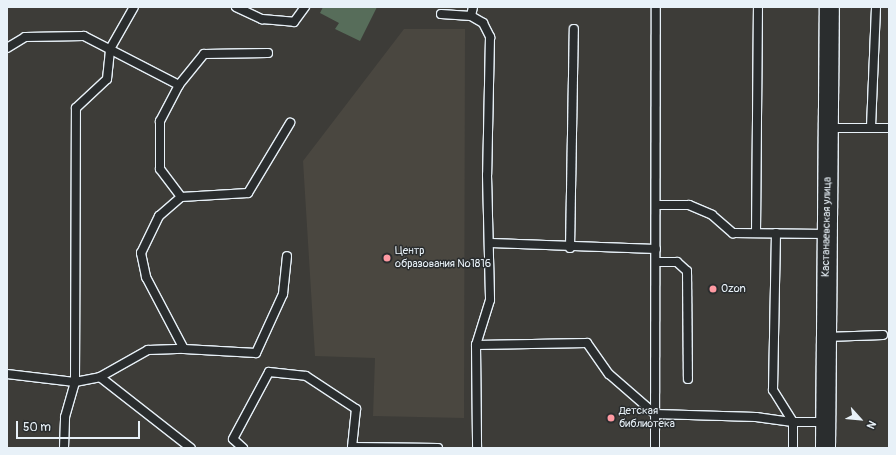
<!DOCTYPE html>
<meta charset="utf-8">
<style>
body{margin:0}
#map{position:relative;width:896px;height:455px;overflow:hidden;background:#3d3c38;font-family:Pangolin,sans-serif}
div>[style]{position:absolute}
.built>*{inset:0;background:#4a4740}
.green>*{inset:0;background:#576d5a}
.roads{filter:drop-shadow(1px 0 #e8f1f8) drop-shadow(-1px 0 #e8f1f8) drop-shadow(0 1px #e8f1f8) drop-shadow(0 -1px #e8f1f8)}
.service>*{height:8px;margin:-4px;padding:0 4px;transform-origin:4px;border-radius:4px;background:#2a2d2e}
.tertiary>*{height:19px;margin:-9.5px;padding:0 9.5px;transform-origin:9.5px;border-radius:9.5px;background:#2a2d2e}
.dots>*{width:11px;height:11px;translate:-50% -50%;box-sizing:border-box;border:2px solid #2a2d2e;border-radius:50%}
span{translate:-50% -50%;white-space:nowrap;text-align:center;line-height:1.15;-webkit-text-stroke:3px #2a2d2e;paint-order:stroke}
.street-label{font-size:11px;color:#e8f1f8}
.poi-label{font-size:11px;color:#e8f1f8}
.left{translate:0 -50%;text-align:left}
.frame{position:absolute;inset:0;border:8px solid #e8f1f8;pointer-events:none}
.north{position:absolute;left:840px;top:399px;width:40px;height:40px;-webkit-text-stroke:3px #2a2d2e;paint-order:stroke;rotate:117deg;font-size:11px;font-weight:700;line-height:16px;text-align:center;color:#e8f1f8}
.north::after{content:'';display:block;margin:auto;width:14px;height:18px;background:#e8f1f8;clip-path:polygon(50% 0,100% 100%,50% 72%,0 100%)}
.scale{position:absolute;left:16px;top:421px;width:124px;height:18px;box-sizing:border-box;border:2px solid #e8f1f8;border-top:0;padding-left:5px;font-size:12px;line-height:14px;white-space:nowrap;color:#e8f1f8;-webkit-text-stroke:3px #2a2d2e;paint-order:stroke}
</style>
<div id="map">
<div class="built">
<i style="clip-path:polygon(404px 29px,465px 29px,464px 418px,373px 416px,375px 358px,315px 356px,303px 161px)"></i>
</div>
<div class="green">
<i style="clip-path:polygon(323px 7px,377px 7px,360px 41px,335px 29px,339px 23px,320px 13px)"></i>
</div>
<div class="roads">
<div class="service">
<i style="left:236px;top:7px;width:29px;rotate:25deg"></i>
<i style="left:262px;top:19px;width:32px;rotate:5deg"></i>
<i style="left:294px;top:22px;width:19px;rotate:-54deg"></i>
<i style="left:473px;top:7px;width:9px;rotate:103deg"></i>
<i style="left:471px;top:16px;width:14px;rotate:30deg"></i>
<i style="left:483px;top:23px;width:16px;rotate:63deg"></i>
<i style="left:490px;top:37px;width:138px;rotate:91.2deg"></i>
<i style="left:487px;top:175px;width:125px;rotate:88.6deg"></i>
<i style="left:490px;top:300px;width:47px;rotate:107.3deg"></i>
<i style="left:476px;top:345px;width:103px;rotate:89.4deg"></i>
<i style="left:441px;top:14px;width:30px;rotate:4deg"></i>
<i style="left:7px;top:48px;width:21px;rotate:-31deg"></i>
<i style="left:25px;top:37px;width:59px;rotate:-1deg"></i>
<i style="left:84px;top:36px;width:107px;rotate:27.3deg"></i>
<i style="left:268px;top:53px;width:64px;rotate:179.1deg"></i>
<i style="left:204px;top:54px;width:40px;rotate:129deg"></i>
<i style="left:179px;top:85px;width:41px;rotate:117.8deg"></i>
<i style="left:160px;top:121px;width:48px;rotate:90deg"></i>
<i style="left:160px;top:169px;width:35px;rotate:53deg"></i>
<i style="left:181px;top:197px;width:29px;rotate:139deg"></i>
<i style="left:159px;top:216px;width:41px;rotate:115.9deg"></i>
<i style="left:141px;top:253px;width:25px;rotate:78deg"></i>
<i style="left:146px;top:277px;width:81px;rotate:62.2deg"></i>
<i style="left:184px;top:349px;width:72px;rotate:3.2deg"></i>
<i style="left:256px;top:353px;width:65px;rotate:-65.4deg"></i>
<i style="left:283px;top:294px;width:38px;rotate:-84deg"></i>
<i style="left:871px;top:127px;width:120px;rotate:-87.6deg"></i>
<i style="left:828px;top:128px;width:61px"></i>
<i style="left:181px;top:197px;width:67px;rotate:-3.4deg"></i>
<i style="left:248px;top:193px;width:82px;rotate:-59deg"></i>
<i style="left:656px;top:205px;width:33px"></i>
<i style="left:689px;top:205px;width:25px;rotate:23deg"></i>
<i style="left:712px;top:215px;width:28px;rotate:41deg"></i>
<i style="left:733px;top:233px;width:94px;rotate:0.6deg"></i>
<i style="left:756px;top:233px;width:226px;rotate:-89.5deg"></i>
<i style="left:776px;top:233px;width:157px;rotate:91.1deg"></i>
<i style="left:773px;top:390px;width:38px;rotate:58deg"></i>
<i style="left:793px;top:422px;width:26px;rotate:90deg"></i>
<i style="left:491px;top:243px;width:165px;rotate:2.1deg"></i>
<i style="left:570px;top:248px;width:219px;rotate:-89deg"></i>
<i style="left:657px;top:262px;width:20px"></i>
<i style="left:677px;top:262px;width:13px;rotate:42deg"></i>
<i style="left:687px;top:271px;width:108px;rotate:89.5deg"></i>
<i style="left:826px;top:337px;width:57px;rotate:-2deg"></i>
<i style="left:476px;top:345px;width:111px;rotate:-1deg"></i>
<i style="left:587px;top:343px;width:38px;rotate:55deg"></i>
<i style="left:609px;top:374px;width:61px;rotate:41deg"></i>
<i style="left:655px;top:414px;width:101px;rotate:1.7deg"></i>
<i style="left:756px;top:417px;width:37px;rotate:8deg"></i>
<i style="left:793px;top:422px;width:32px"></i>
<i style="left:7px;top:374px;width:68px;rotate:6.7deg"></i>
<i style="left:75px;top:382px;width:25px;rotate:-11deg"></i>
<i style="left:100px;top:377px;width:115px;rotate:38deg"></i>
<i style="left:100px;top:377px;width:55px;rotate:-29.4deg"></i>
<i style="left:148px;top:350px;width:36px;rotate:-2deg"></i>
<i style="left:352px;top:447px;width:86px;rotate:0.7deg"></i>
<i style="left:64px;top:448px;width:31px;rotate:-88deg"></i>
<i style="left:65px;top:417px;width:36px;rotate:-74deg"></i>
<i style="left:75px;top:382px;width:274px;rotate:-89.8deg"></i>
<i style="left:76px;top:108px;width:42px;rotate:-43.1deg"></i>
<i style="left:107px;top:79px;width:30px;rotate:-84deg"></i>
<i style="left:110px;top:49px;width:48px;rotate:-60.3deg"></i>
<i style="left:243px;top:448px;width:13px;rotate:-138deg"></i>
<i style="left:233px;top:439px;width:76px;rotate:-61.8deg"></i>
<i style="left:269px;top:372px;width:37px;rotate:6deg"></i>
<i style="left:306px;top:376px;width:60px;rotate:33.4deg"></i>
<i style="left:356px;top:409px;width:39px;rotate:96deg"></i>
<i style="left:655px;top:448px;width:441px;rotate:-89.9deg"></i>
</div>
<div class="tertiary">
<i style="left:825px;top:448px;width:441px;rotate:-89.5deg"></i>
</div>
</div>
<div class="dots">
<i style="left:387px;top:258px;background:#ff9aa2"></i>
<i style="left:713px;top:289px;background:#ff9aa2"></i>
<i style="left:611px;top:418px;background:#ff9aa2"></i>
</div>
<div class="street-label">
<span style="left:827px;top:227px;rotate:-89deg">Кастанаевская улица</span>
</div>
<div class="poi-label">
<span class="left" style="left:395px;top:258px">Центр<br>образования №1816</span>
<span class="left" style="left:721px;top:289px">Ozon</span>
<span class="left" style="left:619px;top:418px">Детская<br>библиотека</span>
</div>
<div class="frame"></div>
<div class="north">N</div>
<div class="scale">50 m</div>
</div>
